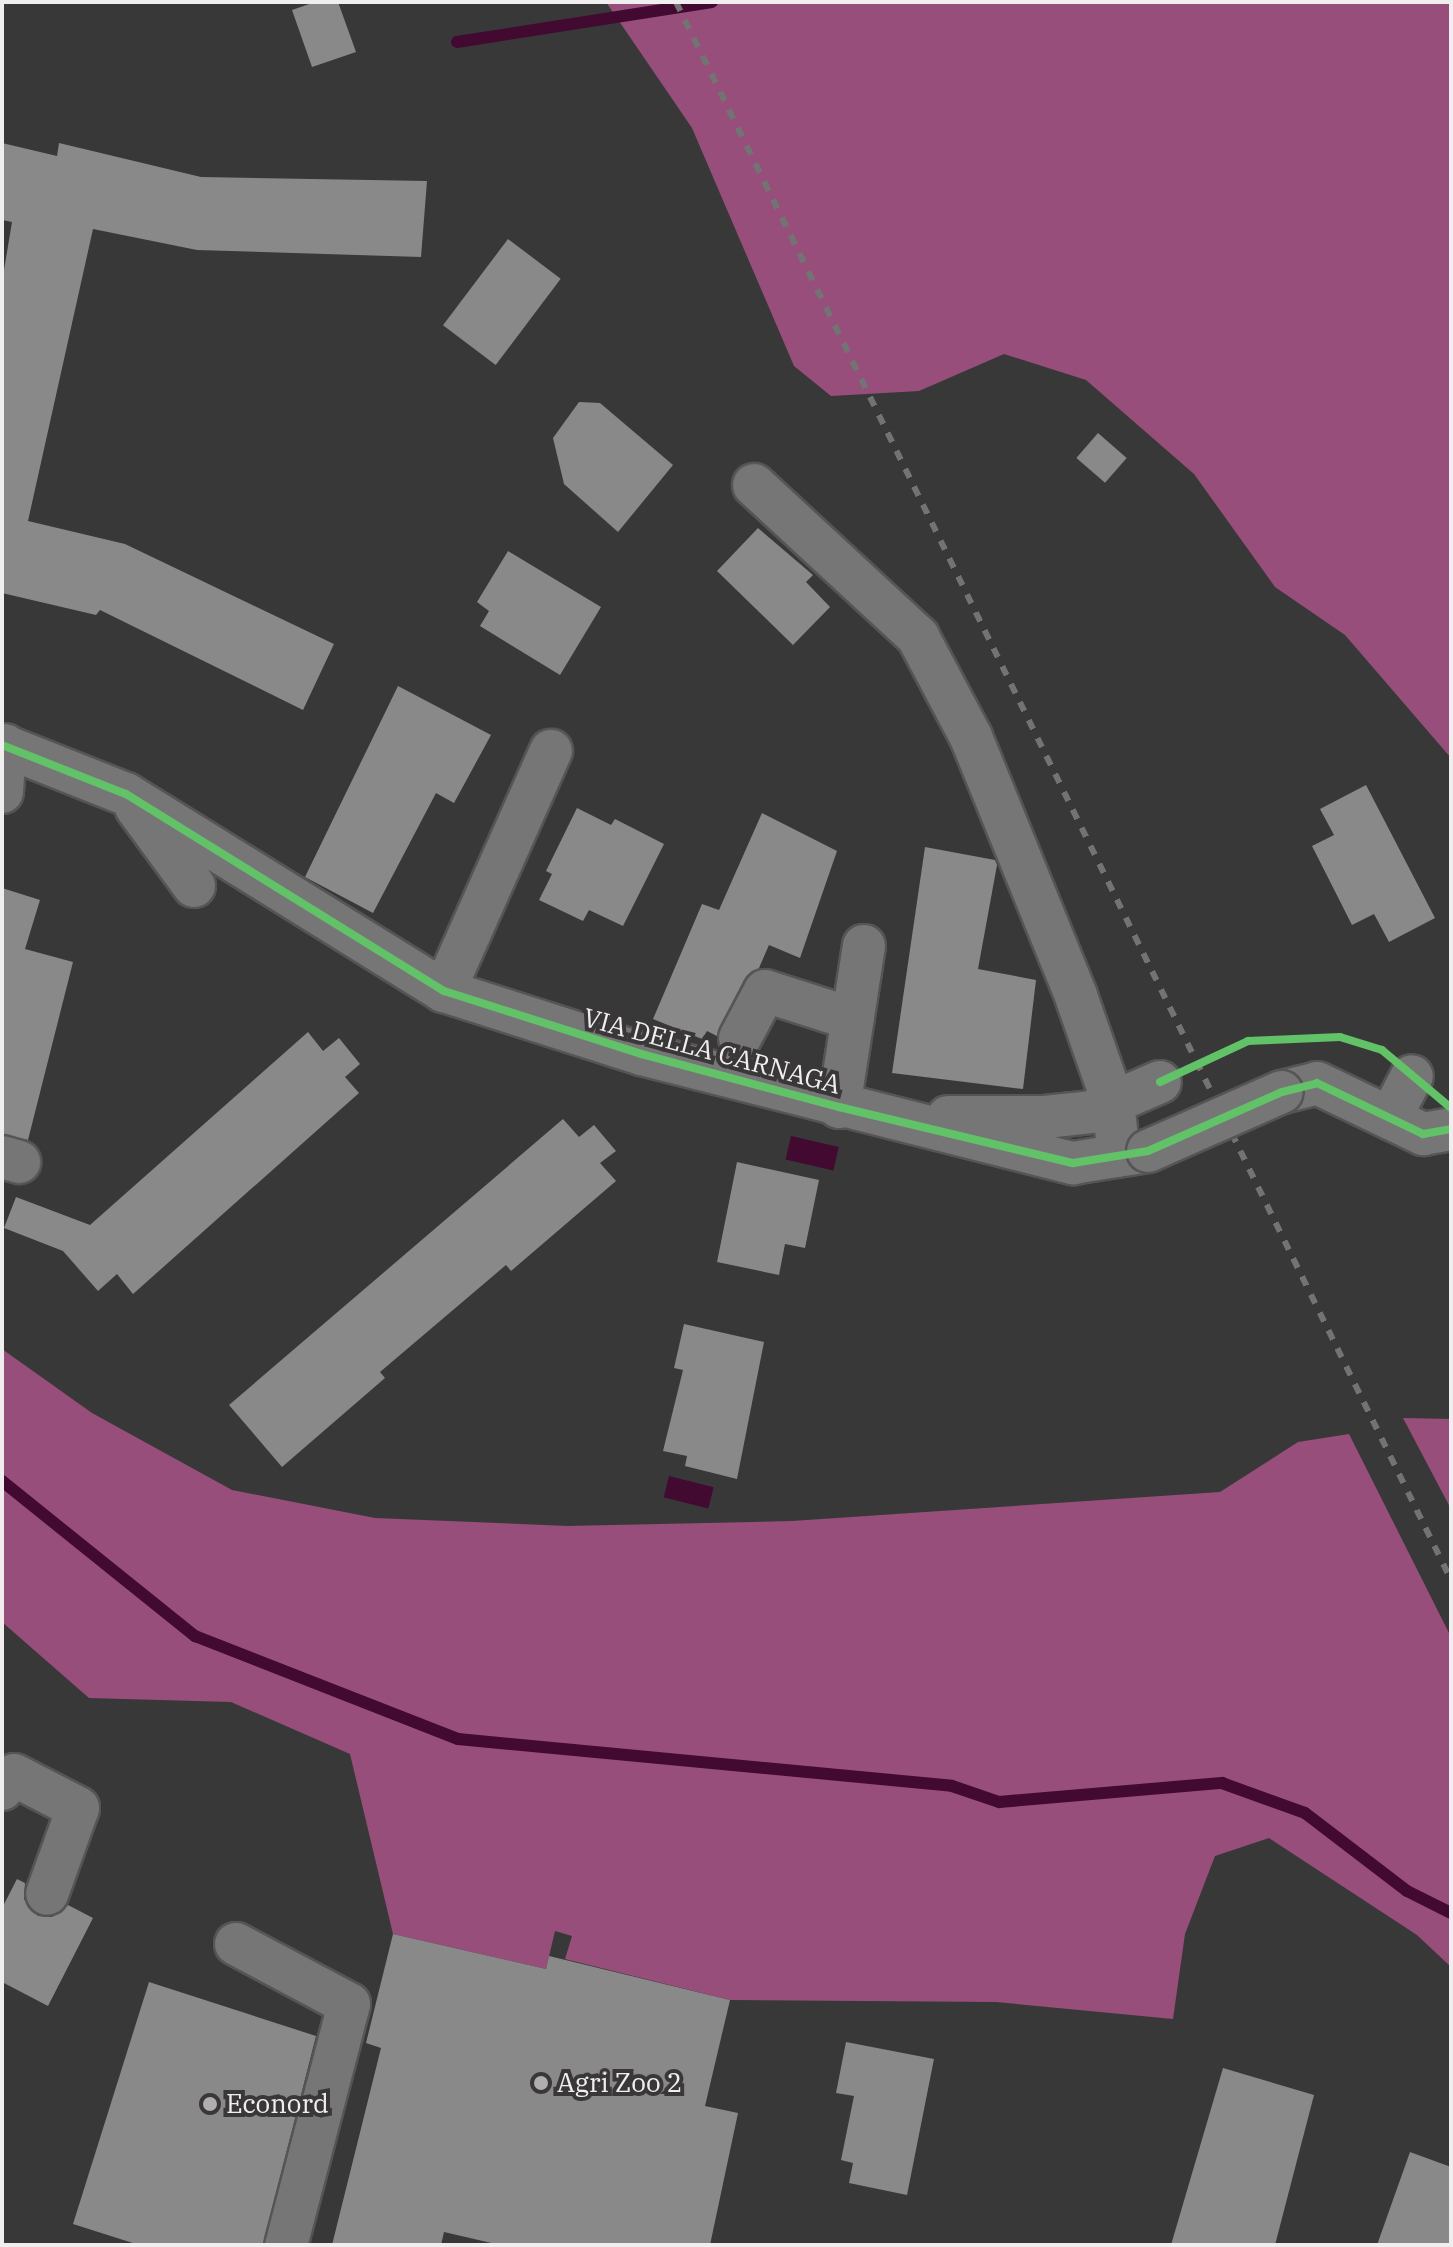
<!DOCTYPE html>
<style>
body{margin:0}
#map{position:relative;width:1453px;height:2247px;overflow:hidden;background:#393838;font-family:"IBM Plex Serif",serif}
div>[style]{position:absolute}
.forest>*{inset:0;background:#974e7b}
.water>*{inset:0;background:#420931;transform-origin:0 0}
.stream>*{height:12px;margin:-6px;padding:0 6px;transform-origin:6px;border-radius:6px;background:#420931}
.building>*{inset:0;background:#8a8989;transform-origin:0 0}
.roads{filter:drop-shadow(2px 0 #565556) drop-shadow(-2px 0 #565556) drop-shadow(0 2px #565556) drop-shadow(0 -2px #565556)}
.minor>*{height:42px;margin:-21px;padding:0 21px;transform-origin:21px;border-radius:21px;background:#777677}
.rail>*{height:6px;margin-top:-3px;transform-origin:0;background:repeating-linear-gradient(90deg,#737373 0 10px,transparent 0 20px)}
.bridges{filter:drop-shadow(2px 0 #565556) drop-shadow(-2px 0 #565556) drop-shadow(0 2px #565556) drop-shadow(0 -2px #565556)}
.minor-bridge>*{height:42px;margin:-21px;padding:0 21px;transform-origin:21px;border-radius:21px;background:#777677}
.cycleway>*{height:8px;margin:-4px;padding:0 4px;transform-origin:4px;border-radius:4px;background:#61c268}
.dots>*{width:22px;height:22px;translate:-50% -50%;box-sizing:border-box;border:4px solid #3a3738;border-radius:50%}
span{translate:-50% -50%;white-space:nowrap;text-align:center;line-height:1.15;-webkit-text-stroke:8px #3a3738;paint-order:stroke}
.street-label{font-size:26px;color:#f0eeef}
.poi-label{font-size:26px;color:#f0eeef}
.left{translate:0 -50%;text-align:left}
.frame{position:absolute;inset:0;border:4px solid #f0eeef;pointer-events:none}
</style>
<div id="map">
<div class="forest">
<i style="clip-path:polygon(606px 2px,1451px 2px,1451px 758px,1345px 635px,1275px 587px,1194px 474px,1086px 380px,1004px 354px,919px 391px,831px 396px,794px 366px,692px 128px)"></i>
<i style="clip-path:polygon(2px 1349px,92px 1413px,232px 1490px,375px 1518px,568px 1526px,792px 1521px,1220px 1492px,1298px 1442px,1349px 1434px,1451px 1637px,1451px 1967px,1417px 1935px,1269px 1838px,1215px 1856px,1185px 1934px,1173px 2019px,996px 2002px,730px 2000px,565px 1959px,572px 1936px,555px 1931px,546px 1969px,393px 1934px,350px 1754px,231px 1702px,89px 1698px,2px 1622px)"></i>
<i style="clip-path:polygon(1403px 1418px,1451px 1419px,1451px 1509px)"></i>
</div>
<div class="water">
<i style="left:791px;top:1136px;width:49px;height:24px;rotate:13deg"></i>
<i style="left:669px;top:1476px;width:46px;height:22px;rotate:14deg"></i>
</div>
<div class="stream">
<i style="left:457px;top:42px;width:258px;rotate:-8.9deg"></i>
<i style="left:2px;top:1481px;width:248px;rotate:38.8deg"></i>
<i style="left:195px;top:1636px;width:282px;rotate:21.4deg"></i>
<i style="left:458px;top:1739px;width:496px;rotate:5.4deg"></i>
<i style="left:952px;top:1786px;width:50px;rotate:18.8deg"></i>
<i style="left:999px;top:1802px;width:224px;rotate:-4.9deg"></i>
<i style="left:1222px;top:1783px;width:88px;rotate:19.9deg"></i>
<i style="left:1305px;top:1813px;width:128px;rotate:37.4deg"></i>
<i style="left:1407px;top:1891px;width:49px;rotate:26.6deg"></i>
</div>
<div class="building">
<i style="clip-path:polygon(315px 2px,338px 2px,356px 52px,312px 67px,292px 10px)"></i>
<i style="clip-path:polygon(2px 143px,57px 156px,59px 143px,201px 177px,427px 181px,421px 257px,197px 250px,93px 229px,28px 521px,125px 544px,334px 644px,303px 710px,100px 610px,96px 615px,2px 593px,2px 282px,12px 222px,2px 220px)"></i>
<i style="left:508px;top:239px;width:66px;height:108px;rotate:37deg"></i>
<i style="clip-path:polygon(579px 402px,600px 403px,673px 465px,618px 532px,564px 484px,553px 438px)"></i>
<i style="left:1098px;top:433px;width:38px;height:33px;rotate:41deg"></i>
<i style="clip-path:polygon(758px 528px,813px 575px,806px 582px,830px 607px,793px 645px,717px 571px)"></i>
<i style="clip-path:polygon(508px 551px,601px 607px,560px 675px,480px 626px,489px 611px,477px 602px)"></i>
<i style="clip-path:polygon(398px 686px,491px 735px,454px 803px,436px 793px,373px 913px,305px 877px)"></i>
<i style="clip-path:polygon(1366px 785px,1435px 918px,1389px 942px,1374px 914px,1352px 925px,1312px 846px,1334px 835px,1320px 809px)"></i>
<i style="clip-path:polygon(577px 808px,611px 825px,615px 819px,664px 844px,623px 926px,589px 910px,583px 921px,539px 900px,552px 874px,546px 871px)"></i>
<i style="clip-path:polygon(762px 813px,837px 851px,800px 958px,769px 945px,759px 968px,744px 980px,717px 1036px,707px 1031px,702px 1039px,653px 1019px,702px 904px,719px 910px)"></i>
<i style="clip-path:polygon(925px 847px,995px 860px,997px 865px,978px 969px,1036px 980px,1023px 1089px,892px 1073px)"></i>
<i style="clip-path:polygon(2px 888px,40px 900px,25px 949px,73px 962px,28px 1140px,2px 1134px)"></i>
<i style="clip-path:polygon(308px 1032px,323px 1051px,339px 1038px,360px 1064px,345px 1077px,359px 1093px,133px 1294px,117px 1274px,98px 1291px,63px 1251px,4px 1228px,16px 1197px,90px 1225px)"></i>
<i style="clip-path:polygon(563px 1119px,579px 1137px,594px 1125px,616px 1151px,600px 1163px,616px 1181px,511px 1271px,506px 1265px,380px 1372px,385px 1378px,282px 1467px,229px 1405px)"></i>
<i style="clip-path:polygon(737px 1162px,819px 1180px,805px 1248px,785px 1244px,779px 1275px,717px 1262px)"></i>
<i style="clip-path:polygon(684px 1324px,764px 1342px,737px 1479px,685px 1466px,687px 1456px,663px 1451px,683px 1370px,674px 1368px)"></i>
<i style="clip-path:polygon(17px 1879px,25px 1883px,24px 1899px,38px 1916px,52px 1917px,68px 1905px,93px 1918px,48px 2006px,2px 1982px,2px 1908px)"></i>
<i style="clip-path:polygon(393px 1934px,546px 1969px,549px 1956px,730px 2000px,705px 2106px,738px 2113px,710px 2245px,500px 2245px,444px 2232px,441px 2245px,332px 2245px,381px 2048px,366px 2043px)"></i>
<i style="clip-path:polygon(149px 1982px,316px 2036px,263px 2245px,139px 2245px,73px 2224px)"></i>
<i style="clip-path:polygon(846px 2042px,934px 2059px,907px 2195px,849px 2183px,853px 2163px,841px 2160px,854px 2096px,836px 2093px)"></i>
<i style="clip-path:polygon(1223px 2068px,1314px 2095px,1275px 2245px,1171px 2245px)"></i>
<i style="clip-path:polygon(1410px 2152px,1451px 2167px,1451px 2245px,1377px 2245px)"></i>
</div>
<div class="roads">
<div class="minor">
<i style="left:754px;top:485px;width:224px;rotate:42.8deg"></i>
<i style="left:918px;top:637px;width:113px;rotate:62.1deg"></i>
<i style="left:971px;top:737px;width:279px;rotate:67.9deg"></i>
<i style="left:1076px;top:996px;width:112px;rotate:70.8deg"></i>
<i style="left:1113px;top:1102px;width:54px;rotate:83.7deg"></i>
<i style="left:2px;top:745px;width:133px;rotate:21.6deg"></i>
<i style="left:126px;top:794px;width:374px;rotate:31.8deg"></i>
<i style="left:444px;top:991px;width:207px;rotate:17.7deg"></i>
<i style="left:641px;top:1054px;width:446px;rotate:14.2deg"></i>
<i style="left:1073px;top:1163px;width:76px;rotate:-9.1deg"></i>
<i style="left:2px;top:792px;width:47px;rotate:-86.3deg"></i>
<i style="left:136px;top:807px;width:98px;rotate:53.7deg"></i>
<i style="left:444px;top:991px;width:263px;rotate:-66deg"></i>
<i style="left:740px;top:1038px;width:53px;rotate:-62deg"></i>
<i style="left:765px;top:991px;width:92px;rotate:17.7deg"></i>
<i style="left:1282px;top:1092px;width:36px;rotate:-14deg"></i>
<i style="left:1317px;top:1083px;width:118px;rotate:25.7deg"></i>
<i style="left:1423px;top:1134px;width:28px;rotate:-10deg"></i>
<i style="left:839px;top:1107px;width:163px;rotate:-81.2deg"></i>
<i style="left:948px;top:1117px;width:97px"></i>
<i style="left:1045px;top:1117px;width:46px;rotate:-6.2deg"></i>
<i style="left:1091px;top:1112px;width:75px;rotate:-23.5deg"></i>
<i style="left:1390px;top:1118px;width:47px;rotate:-62.4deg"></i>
<i style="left:2px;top:1157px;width:18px;rotate:16deg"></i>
<i style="left:2px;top:1789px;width:18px;rotate:-49deg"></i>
<i style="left:14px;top:1775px;width:72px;rotate:27.3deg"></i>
<i style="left:78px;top:1808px;width:91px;rotate:109.8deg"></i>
<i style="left:236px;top:1944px;width:128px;rotate:28deg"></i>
<i style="left:349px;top:2004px;width:249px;rotate:104.6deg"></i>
</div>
</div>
<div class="rail">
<i style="left:676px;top:2px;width:1758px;rotate:63.84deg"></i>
</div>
<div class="bridges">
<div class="minor-bridge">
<i style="left:1148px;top:1151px;width:146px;rotate:-23.8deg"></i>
</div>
</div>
<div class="cycleway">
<i style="left:2px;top:745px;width:133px;rotate:21.6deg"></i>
<i style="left:126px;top:794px;width:374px;rotate:31.8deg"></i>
<i style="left:444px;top:991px;width:207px;rotate:17.7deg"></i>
<i style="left:641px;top:1054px;width:205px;rotate:15deg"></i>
<i style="left:839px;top:1107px;width:241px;rotate:13.5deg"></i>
<i style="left:1073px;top:1163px;width:76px;rotate:-9.1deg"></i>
<i style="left:1148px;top:1151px;width:146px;rotate:-23.8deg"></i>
<i style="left:1282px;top:1092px;width:36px;rotate:-14deg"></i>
<i style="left:1317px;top:1083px;width:118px;rotate:25.7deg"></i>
<i style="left:1423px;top:1134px;width:28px;rotate:-10deg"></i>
<i style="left:1160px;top:1082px;width:97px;rotate:-25deg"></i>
<i style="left:1248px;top:1041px;width:92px;rotate:-2.5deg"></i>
<i style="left:1340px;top:1037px;width:44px;rotate:17.2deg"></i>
<i style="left:1382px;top:1050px;width:90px;rotate:40deg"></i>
</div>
<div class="dots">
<i style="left:541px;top:2083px;background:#b0aeaf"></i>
<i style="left:210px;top:2104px;background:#b0aeaf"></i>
</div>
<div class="street-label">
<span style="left:712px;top:1051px;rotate:15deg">VIA DELLA CARNAGA</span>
</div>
<div class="poi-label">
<span class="left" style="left:557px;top:2083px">Agri Zoo 2</span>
<span class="left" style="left:226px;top:2104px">Econord</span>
</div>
<div class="frame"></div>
</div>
